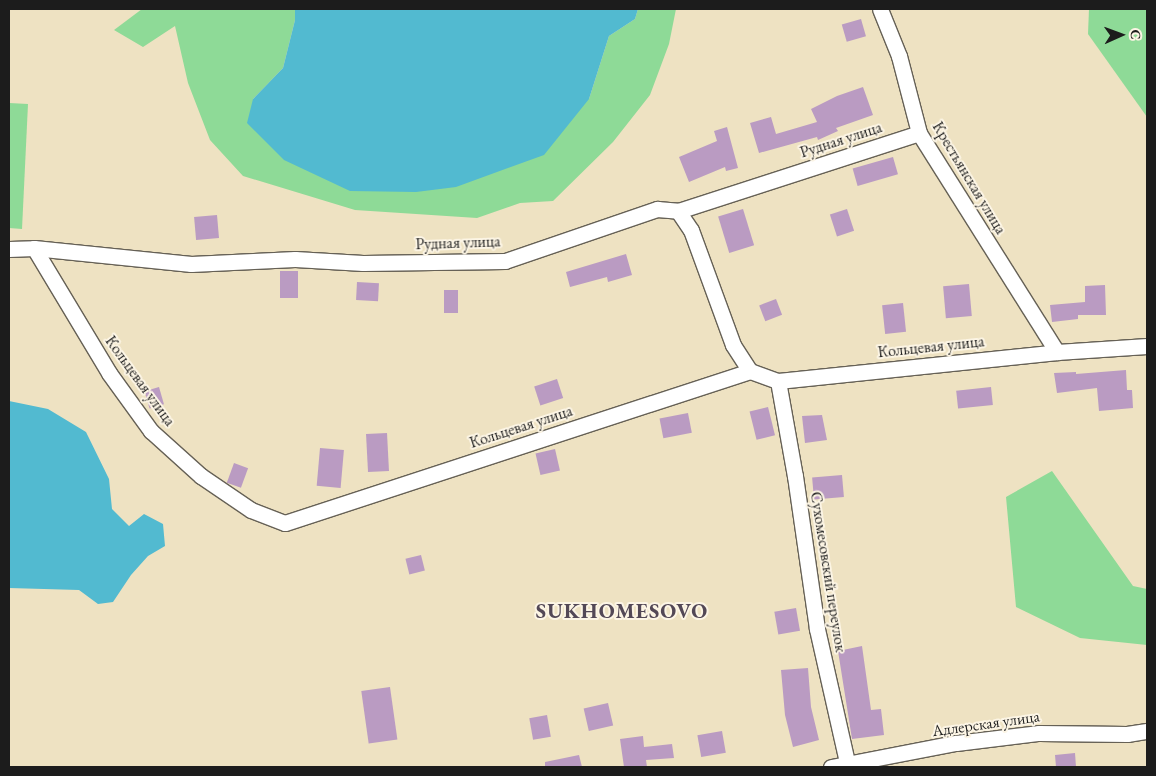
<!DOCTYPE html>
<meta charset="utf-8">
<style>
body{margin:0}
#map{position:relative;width:1156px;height:776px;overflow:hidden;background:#eee2c2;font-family:"EB Garamond",serif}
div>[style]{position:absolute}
.green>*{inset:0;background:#8eda97}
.water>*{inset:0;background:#52bad0}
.building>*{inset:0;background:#ba9bc2;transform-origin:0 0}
.roads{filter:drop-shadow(1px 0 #666156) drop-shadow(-1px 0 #666156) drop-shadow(0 1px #666156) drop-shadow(0 -1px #666156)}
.minor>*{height:15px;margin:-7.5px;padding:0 7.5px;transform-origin:7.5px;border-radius:7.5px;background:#fff}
span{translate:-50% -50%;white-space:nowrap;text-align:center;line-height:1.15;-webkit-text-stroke:4px #fcf5e5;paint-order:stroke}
.street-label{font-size:16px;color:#1c1c1c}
.district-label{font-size:21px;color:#534856;font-weight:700;letter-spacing:1px}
.frame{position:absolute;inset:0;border:10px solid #1c1c1c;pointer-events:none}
.north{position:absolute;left:1096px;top:10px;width:50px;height:50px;-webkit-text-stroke:4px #fcf5e5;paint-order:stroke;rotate:88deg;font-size:14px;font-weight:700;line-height:20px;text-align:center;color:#1c1c1c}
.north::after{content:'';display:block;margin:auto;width:18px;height:22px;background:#1c1c1c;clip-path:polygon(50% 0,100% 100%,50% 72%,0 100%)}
</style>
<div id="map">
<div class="green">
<i style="clip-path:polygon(142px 9px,295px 9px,295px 20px,283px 68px,253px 99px,589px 99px,609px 36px,635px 19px,638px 9px,676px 9px,669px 44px,650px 95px,613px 142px,553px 201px,520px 203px,477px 218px,355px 210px,243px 176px,210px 140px,188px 83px,175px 26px,143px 47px,114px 30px)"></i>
<i style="clip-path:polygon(1089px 9px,1147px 9px,1147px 117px,1088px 34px)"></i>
<i style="clip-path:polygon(9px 103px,28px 104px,22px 229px,9px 228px)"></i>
<i style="clip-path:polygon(1052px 471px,1133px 586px,1147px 589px,1147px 645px,1080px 638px,1016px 607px,1006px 497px)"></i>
</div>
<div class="water">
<i style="clip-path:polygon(295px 9px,638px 9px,635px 19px,609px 36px,589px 99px,544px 155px,456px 187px,416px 192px,350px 191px,284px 160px,247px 123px,253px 99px,283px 68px,295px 20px)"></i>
<i style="clip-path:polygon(9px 401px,48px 409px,86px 432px,109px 479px,112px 509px,129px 526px,144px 514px,163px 524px,165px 546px,148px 556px,131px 575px,113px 602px,98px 604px,79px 590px,9px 588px)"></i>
</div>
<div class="building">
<i style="left:861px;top:19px;width:18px;height:20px;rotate:74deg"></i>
<i style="clip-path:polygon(863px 87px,873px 115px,836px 128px,838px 131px,818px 140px,817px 137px,759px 153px,750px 123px,771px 117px,776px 134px,817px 122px,811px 109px,837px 96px)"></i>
<i style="clip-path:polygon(727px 127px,738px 168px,726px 171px,725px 167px,689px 182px,679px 157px,717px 141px,714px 131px)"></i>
<i style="left:893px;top:157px;width:18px;height:42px;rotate:74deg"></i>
<i style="left:743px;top:209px;width:38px;height:26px;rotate:73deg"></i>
<i style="left:847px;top:209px;width:23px;height:18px;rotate:72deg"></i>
<i style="left:217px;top:215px;width:23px;height:23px;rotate:85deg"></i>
<i style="clip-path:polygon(626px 254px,632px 275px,608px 282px,607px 277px,570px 287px,566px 272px)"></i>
<i style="left:280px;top:271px;width:18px;height:27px"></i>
<i style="left:357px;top:282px;width:22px;height:18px;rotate:3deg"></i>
<i style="left:969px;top:284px;width:32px;height:26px;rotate:85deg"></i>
<i style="clip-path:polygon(1105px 285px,1106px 315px,1078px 315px,1078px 319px,1052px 322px,1050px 305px,1085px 302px,1085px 286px)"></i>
<i style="left:444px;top:290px;width:14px;height:23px"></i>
<i style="left:776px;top:299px;width:17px;height:18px;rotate:69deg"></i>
<i style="left:903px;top:303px;width:29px;height:21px;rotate:84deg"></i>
<i style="clip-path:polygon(1126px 370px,1127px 390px,1132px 390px,1133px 408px,1099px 411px,1097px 388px,1057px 393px,1054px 373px,1076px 372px,1076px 374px)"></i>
<i style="left:557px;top:379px;width:20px;height:24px;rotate:72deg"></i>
<i style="left:159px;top:387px;width:18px;height:15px;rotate:74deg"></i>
<i style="left:991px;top:387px;width:18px;height:35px;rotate:84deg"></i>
<i style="left:768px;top:407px;width:29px;height:19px;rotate:76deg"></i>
<i style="left:688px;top:413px;width:20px;height:29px;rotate:79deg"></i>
<i style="clip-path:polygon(822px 415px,827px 440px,805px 443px,802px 416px)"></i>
<i style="left:387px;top:433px;width:38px;height:21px;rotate:87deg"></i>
<i style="left:320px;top:448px;width:24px;height:38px;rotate:5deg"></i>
<i style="left:555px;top:449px;width:22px;height:20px;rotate:77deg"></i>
<i style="left:234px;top:463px;width:15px;height:21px;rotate:20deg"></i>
<i style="left:842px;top:475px;width:22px;height:30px;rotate:85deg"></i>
<i style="left:421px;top:555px;width:16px;height:16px;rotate:76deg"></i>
<i style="left:796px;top:608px;width:23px;height:22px;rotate:80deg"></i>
<i style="clip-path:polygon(862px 646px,871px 710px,881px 709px,884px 735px,852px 739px,838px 651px)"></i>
<i style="clip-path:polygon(808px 668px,811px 707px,819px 740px,793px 747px,785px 715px,781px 670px)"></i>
<i style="left:390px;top:687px;width:53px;height:29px;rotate:82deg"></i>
<i style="left:608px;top:703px;width:23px;height:25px;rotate:77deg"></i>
<i style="left:547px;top:715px;width:22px;height:18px;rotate:80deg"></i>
<i style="left:722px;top:731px;width:22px;height:25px;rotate:80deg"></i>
<i style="clip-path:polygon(643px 736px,644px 747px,672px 744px,674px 758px,646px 760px,647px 767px,624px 767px,620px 739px)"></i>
<i style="clip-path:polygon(1075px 753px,1076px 767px,1056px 767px,1055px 755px)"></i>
<i style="clip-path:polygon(579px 755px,582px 767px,545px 767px,545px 762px)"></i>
</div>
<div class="roads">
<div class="minor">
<i style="left:880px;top:9px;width:51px;rotate:68deg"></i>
<i style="left:899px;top:56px;width:80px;rotate:75.4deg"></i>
<i style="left:919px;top:133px;width:259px;rotate:57.8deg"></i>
<i style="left:678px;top:211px;width:23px;rotate:56deg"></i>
<i style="left:691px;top:230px;width:122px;rotate:69.9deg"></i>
<i style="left:733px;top:345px;width:31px;rotate:57deg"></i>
<i style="left:34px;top:248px;width:146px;rotate:59deg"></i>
<i style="left:109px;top:373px;width:72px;rotate:54.1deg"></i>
<i style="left:151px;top:431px;width:67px;rotate:42deg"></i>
<i style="left:201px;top:476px;width:60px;rotate:34.2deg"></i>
<i style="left:251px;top:510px;width:36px;rotate:21deg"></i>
<i style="left:285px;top:523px;width:489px;rotate:-18.1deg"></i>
<i style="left:750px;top:371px;width:30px;rotate:20deg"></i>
<i style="left:778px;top:381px;width:281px;rotate:-5.9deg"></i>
<i style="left:1057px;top:352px;width:90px;rotate:-3.8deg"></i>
<i style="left:9px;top:249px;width:25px;rotate:-2deg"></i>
<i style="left:34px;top:248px;width:158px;rotate:5.8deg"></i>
<i style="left:191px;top:264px;width:104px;rotate:-2.8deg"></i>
<i style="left:295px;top:259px;width:68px;rotate:3.4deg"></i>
<i style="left:363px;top:263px;width:142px;rotate:-0.8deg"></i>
<i style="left:505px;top:261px;width:161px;rotate:-18.9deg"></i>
<i style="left:657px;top:209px;width:21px;rotate:5deg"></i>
<i style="left:678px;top:211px;width:253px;rotate:-17.9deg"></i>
<i style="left:778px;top:381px;width:97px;rotate:79.9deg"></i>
<i style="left:795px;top:476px;width:155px;rotate:81.8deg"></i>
<i style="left:817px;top:629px;width:141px;rotate:77.3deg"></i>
<i style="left:831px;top:767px;width:127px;rotate:-10.9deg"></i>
<i style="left:956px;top:743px;width:84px;rotate:-6.9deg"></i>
<i style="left:1039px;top:733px;width:88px;rotate:0.7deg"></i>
<i style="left:1127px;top:734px;width:20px;rotate:-9deg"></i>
</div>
</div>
<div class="street-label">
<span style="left:841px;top:140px;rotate:-18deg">Рудная улица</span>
<span style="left:969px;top:178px;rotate:59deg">Крестьянская улица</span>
<span style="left:458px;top:243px;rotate:-2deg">Рудная улица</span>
<span style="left:931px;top:347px;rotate:-6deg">Кольцевая улица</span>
<span style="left:140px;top:381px;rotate:54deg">Кольцевая улица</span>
<span style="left:521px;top:427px;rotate:-18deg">Кольцевая улица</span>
<span style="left:828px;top:572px;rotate:81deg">Сухомесовский переулок</span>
<span style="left:986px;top:724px;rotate:-8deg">Адлерская улица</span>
</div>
<div class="district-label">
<span style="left:622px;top:611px">SUKHOMESOVO</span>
</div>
<div class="frame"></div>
<div class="north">С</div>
</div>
